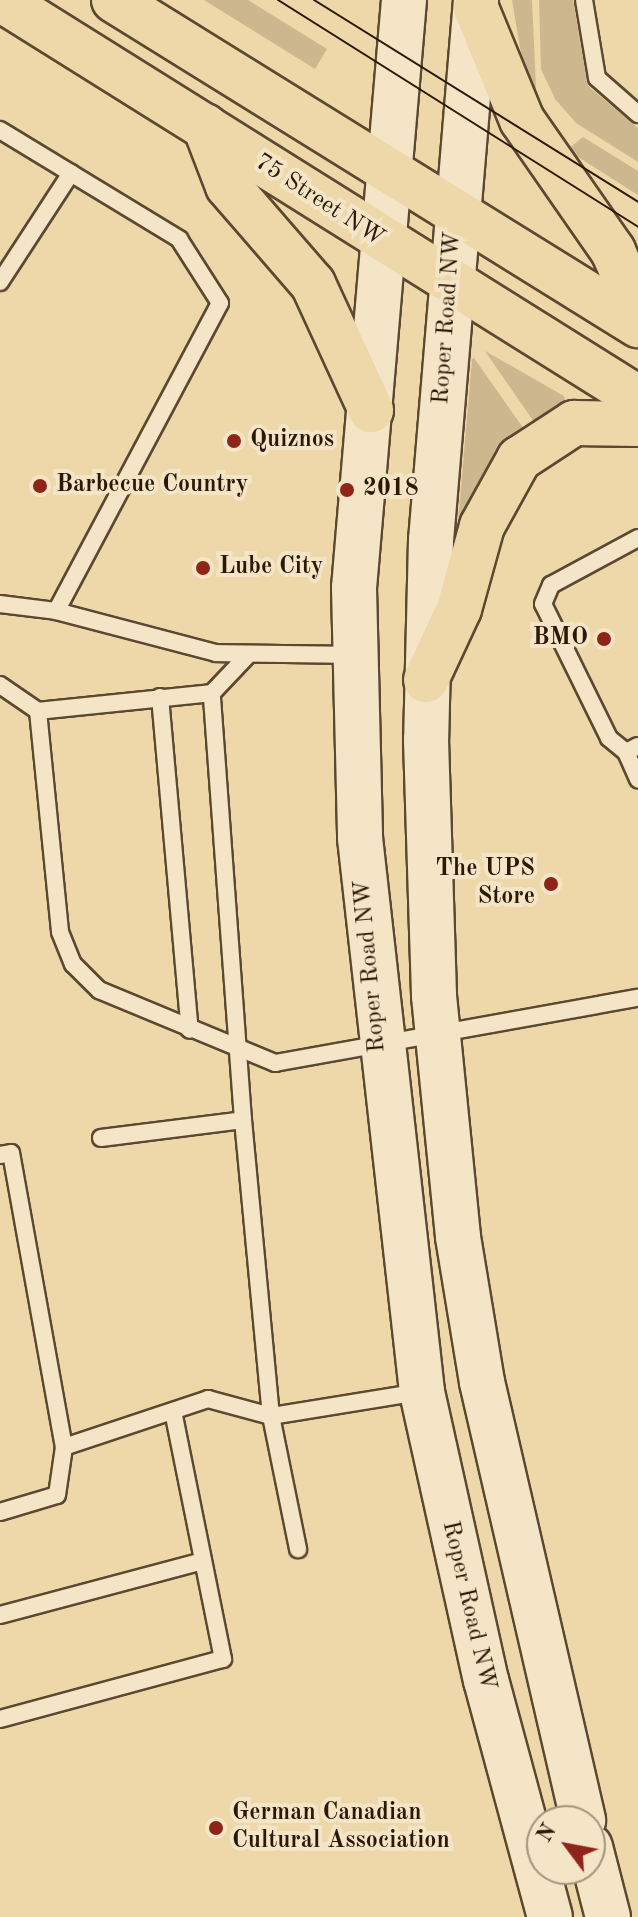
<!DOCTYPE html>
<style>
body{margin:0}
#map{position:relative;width:638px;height:1917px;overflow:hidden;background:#eed7a9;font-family:"Old Standard TT",serif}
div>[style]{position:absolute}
.green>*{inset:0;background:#cdb78e}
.roads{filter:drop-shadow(2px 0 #5a4930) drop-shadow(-2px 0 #5a4930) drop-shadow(0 2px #5a4930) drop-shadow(0 -2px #5a4930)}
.service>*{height:16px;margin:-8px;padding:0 8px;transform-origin:8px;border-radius:8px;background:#f4e5c7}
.secondary>*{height:44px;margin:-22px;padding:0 22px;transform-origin:22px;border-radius:22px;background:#f4e5c7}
.primary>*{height:44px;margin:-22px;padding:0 22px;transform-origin:22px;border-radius:22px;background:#eed7a9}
.tram>*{height:2px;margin:-1px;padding:0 1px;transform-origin:1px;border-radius:1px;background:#291a08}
.dots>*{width:22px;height:22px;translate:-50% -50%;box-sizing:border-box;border:4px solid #f4e5c7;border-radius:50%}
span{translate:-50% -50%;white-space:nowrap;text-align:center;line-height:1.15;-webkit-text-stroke:8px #f4e5c7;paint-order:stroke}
.street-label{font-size:24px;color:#291a08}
.poi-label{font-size:24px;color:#291a08;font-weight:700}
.left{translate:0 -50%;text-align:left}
.right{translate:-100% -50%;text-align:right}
.north{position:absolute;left:526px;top:1805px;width:80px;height:80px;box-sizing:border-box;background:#f4e5c7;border:2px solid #a3947b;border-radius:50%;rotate:302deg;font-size:22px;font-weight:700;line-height:32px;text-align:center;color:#291a08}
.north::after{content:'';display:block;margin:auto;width:28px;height:36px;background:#8f2418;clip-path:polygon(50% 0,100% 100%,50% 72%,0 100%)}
</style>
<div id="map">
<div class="green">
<i style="clip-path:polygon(204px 0,248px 0,327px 49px,315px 69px)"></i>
<i style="clip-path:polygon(512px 0,532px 0,536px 89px,527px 89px)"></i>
<i style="clip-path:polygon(539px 0,573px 0,588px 86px,638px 128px,638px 162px,576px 123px,555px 99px,541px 69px)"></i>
<i style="clip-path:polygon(583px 137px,638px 171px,638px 195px,567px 150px)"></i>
<i style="clip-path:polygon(485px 351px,564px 396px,565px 400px,534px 422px)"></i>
<i style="clip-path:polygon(474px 358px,526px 432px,456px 545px,472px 359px)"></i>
</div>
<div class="roads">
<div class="service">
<i style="left:584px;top:0;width:79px;rotate:80.5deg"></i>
<i style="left:597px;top:78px;width:55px;rotate:41.3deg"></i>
<i style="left:0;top:130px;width:210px;rotate:31.3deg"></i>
<i style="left:179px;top:239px;width:76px;rotate:57.4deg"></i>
<i style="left:220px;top:303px;width:349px;rotate:118deg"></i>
<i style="left:56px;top:611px;width:165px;rotate:14.7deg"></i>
<i style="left:216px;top:653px;width:135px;rotate:0.8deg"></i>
<i style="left:0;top:282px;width:130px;rotate:-56.9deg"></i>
<i style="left:0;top:604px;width:56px;rotate:7.1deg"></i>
<i style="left:0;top:685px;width:46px;rotate:34.4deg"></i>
<i style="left:212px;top:693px;width:175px;rotate:174.1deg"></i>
<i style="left:38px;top:711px;width:222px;rotate:84.3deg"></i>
<i style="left:60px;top:932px;width:35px;rotate:68deg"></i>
<i style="left:73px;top:964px;width:37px;rotate:45deg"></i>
<i style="left:99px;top:990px;width:191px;rotate:22.5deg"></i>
<i style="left:275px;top:1063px;width:369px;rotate:-10.2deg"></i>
<i style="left:160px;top:697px;width:334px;rotate:84.9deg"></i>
<i style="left:638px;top:746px;width:13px;rotate:153deg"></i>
<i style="left:626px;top:752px;width:30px;rotate:66deg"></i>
<i style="left:626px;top:752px;width:22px;rotate:-141deg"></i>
<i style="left:609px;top:738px;width:149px;rotate:-116.2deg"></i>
<i style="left:543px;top:604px;width:21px;rotate:-67deg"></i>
<i style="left:551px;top:585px;width:99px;rotate:-28.4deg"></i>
<i style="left:243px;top:1120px;width:428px;rotate:-94.2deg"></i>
<i style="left:212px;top:693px;width:51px;rotate:-46.6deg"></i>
<i style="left:101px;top:1138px;width:143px;rotate:-7.2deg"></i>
<i style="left:243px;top:1120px;width:297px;rotate:84.6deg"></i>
<i style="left:271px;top:1416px;width:151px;rotate:-9.2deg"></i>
<i style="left:0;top:1155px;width:11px;rotate:-10deg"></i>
<i style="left:11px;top:1153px;width:299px;rotate:79.8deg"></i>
<i style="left:64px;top:1447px;width:152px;rotate:-18.4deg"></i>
<i style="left:208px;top:1399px;width:65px;rotate:15.1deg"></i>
<i style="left:271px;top:1416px;width:136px;rotate:78.5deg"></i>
<i style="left:0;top:1512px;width:59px;rotate:-16.6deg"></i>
<i style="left:57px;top:1495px;width:49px;rotate:-81.7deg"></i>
<i style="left:0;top:1615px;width:210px;rotate:-14.9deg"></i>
<i style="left:0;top:1719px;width:231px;rotate:-15.1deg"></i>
<i style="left:223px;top:1659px;width:252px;rotate:-101.4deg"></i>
</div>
<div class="secondary">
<i style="left:404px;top:0;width:590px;rotate:94.86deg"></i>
<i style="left:354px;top:588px;width:250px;rotate:88.6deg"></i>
<i style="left:360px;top:838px;width:557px;rotate:83.61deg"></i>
<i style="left:422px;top:1392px;width:295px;rotate:77.5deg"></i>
<i style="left:486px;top:1680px;width:245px;rotate:74.9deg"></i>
<i style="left:476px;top:0;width:542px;rotate:94.76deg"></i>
<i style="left:431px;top:540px;width:200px;rotate:91.4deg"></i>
<i style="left:426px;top:740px;width:256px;rotate:88.2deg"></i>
<i style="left:434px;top:996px;width:242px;rotate:84.3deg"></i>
<i style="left:458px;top:1237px;width:147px;rotate:80.6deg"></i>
<i style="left:482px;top:1382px;width:450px;rotate:77deg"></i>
<i style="left:590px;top:1847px;width:72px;rotate:75.6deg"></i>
</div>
<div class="primary">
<i style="left:2px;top:0;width:750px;rotate:32.04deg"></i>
<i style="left:114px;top:0;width:617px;rotate:31.81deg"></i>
<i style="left:476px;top:8px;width:121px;rotate:67.7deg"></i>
<i style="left:522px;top:120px;width:160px;rotate:55.2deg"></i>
<i style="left:613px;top:251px;width:62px;rotate:66.3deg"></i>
<i style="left:205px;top:126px;width:64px;rotate:69deg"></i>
<i style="left:228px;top:186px;width:130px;rotate:49.1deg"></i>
<i style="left:313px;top:284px;width:139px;rotate:65.3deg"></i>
<i style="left:426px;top:680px;width:78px;rotate:-65.1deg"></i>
<i style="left:459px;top:609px;width:86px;rotate:-74.5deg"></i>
<i style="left:482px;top:526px;width:77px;rotate:-61.1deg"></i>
<i style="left:519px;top:459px;width:66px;rotate:-33.2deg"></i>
<i style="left:574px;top:423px;width:64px;rotate:0.9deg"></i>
</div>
</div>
<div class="tram">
<i style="left:278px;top:0;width:426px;rotate:32.2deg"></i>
<i style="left:314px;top:0;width:382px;rotate:31.9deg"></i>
</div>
<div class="dots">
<i style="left:234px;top:441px;background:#8f2418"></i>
<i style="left:40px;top:486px;background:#8f2418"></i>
<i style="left:347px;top:490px;background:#8f2418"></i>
<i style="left:203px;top:568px;background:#8f2418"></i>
<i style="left:604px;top:639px;background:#8f2418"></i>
<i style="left:551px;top:884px;background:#8f2418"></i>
<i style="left:216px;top:1828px;background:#8f2418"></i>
</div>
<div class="street-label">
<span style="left:319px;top:201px;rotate:33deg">75 Street NW</span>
<span style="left:448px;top:318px;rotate:-86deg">Roper Road NW</span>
<span style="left:371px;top:966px;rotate:-95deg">Roper Road NW</span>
<span style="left:468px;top:1606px;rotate:77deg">Roper Road NW</span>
</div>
<div class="poi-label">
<span class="left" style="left:250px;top:441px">Quiznos</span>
<span class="left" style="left:56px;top:486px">Barbecue Country</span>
<span class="left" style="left:363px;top:490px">2018</span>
<span class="left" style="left:219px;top:568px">Lube City</span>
<span class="right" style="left:588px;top:639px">BMO</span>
<span class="right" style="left:535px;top:884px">The UPS<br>Store</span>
<span class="left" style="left:232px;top:1828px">German Canadian<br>Cultural Association</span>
</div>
<div class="north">N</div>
</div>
